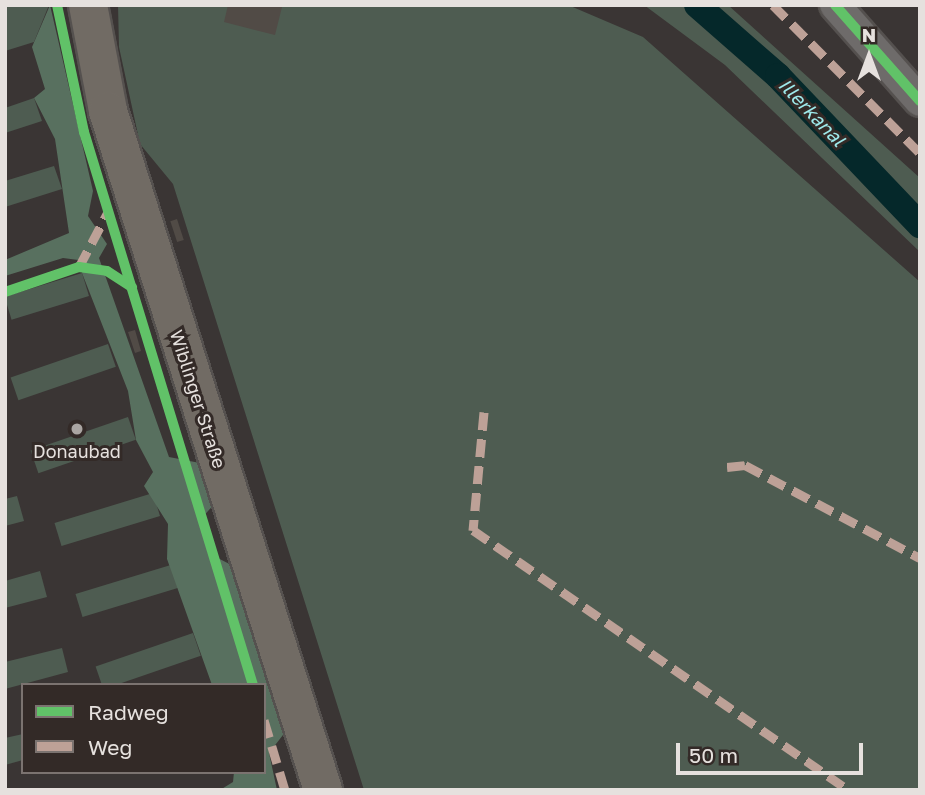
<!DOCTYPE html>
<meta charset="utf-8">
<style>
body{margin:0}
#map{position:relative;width:925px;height:795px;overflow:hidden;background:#3a3534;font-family:"Golos Text",sans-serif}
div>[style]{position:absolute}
.green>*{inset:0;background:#4e5c51;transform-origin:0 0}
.forest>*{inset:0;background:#58705f}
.canal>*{height:26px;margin:-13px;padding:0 13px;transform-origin:13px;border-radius:13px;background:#05282a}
.building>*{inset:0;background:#514b46;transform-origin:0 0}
.roads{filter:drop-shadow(2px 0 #55514f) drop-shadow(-2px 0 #55514f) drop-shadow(0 2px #55514f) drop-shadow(0 -2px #55514f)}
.minor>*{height:30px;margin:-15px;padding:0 15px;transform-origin:15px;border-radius:15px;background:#6e6b6a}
.major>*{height:38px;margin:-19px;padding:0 19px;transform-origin:19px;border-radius:19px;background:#716b64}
.quiet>*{height:9px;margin-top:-4.5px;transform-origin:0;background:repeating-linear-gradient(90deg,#bda197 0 18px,transparent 0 27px)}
.cycleway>*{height:10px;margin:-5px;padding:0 5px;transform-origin:5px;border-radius:5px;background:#61c268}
.dots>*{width:19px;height:19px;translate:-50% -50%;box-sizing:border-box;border:4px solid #332a27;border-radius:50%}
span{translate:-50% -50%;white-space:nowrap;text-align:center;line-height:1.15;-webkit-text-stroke:6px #332a27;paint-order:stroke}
.street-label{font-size:18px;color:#e6e1de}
.poi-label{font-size:18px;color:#e6e1de}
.water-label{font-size:19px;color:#9ee9eb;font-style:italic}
.frame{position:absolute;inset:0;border:7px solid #e6e1de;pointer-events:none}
.legend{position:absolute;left:21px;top:683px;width:245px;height:91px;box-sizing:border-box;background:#332a27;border:2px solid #7b7370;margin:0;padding:9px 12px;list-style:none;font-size:21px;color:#e6e1de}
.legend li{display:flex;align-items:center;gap:14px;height:35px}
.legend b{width:35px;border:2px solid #7b7370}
.north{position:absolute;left:834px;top:21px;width:70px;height:70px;-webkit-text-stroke:5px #332a27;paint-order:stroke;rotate:0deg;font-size:19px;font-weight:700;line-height:28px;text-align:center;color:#e6e1de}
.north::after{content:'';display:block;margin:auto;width:24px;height:32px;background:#e6e1de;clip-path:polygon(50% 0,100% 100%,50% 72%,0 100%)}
.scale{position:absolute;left:676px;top:743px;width:187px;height:32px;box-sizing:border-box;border:4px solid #e6e1de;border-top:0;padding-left:9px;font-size:21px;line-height:24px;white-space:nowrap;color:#e6e1de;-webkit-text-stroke:5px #332a27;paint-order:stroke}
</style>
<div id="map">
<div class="green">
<i style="clip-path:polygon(5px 5px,49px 5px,34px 42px,5px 51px)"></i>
<i style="clip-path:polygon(118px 5px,568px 5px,643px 37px,920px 282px,920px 790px,364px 790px,173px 184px,140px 144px,119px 47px)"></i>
<i style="clip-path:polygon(644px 5px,728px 5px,920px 178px,920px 252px,725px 65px)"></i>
<i style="clip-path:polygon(34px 98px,42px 121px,5px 133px,5px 108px)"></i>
<i style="clip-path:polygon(54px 166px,62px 189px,5px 207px,5px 181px)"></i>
<i style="left:82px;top:273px;width:24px;height:81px;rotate:73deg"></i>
<i style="left:108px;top:344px;width:24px;height:103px;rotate:71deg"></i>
<i style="left:128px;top:417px;width:24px;height:103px;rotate:71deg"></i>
<i style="left:153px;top:493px;width:24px;height:103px;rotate:73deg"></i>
<i style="clip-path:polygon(17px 496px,24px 521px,5px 526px,5px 499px)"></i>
<i style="left:174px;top:564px;width:24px;height:103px;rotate:73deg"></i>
<i style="clip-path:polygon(40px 571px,47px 597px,5px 608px,5px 581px)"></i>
<i style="left:193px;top:633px;width:24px;height:103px;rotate:71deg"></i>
<i style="clip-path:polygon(62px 648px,68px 672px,5px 689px,5px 662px)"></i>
<i style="clip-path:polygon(23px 734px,23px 760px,5px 765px,5px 738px)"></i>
</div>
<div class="forest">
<i style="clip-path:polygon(50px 5px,93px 191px,88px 216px,107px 244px,99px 258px,169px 457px,205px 464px,218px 500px,199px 521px,208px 553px,247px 573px,293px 722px,269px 753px,277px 790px,220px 790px,233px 782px,234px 772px,264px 772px,264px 685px,212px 685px,167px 559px,168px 524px,144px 486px,153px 472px,136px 440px,128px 391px,82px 273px,86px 261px,63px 258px,5px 276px,5px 260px,69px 233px,55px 139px,34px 98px,45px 89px,32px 47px)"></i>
</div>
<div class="canal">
<i style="left:697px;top:5px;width:108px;rotate:41.2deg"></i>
<i style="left:778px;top:76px;width:206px;rotate:46.4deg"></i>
</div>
<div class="building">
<i style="clip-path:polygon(228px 5px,282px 7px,275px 35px,224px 22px)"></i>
<i style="left:177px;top:219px;width:22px;height:7px;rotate:72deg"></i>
<i style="clip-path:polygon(135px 330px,141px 351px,135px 353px,128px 332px)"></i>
</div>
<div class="roads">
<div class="minor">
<i style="left:835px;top:5px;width:128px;rotate:48.5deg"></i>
</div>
<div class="major">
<i style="left:88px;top:5px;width:108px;rotate:79.3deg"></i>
<i style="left:108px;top:111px;width:712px;rotate:72.43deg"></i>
</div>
</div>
<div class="quiet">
<i style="left:773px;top:5px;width:209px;rotate:45.2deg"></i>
<i style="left:79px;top:267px;width:62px;rotate:-62.2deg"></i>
<i style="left:484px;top:412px;width:119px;rotate:95.3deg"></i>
<i style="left:473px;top:530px;width:457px;rotate:34.7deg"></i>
<i style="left:727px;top:467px;width:18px;rotate:-6deg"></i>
<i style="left:745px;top:465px;width:198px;rotate:28deg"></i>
<i style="left:264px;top:720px;width:73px;rotate:73.3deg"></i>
</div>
<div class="cycleway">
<i style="left:57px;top:5px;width:130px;rotate:78deg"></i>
<i style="left:84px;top:132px;width:578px;rotate:73.01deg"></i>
<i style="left:835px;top:5px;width:128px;rotate:48.5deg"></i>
<i style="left:5px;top:292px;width:78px;rotate:-18.7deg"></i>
<i style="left:79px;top:267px;width:28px;rotate:8deg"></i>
<i style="left:107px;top:271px;width:30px;rotate:33deg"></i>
</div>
<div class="dots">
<i style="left:77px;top:429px;background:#aaa5a2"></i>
</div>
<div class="street-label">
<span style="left:198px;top:399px;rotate:72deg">Wiblinger Straße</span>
</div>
<div class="poi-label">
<span style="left:77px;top:451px">Donaubad</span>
</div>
<div class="water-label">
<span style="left:812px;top:112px;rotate:46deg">Illerkanal</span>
</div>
<div class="frame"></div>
<ul class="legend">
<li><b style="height:9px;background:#61c268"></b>Radweg</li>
<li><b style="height:9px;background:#bda197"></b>Weg</li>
</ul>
<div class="north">N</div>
<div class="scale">50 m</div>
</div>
